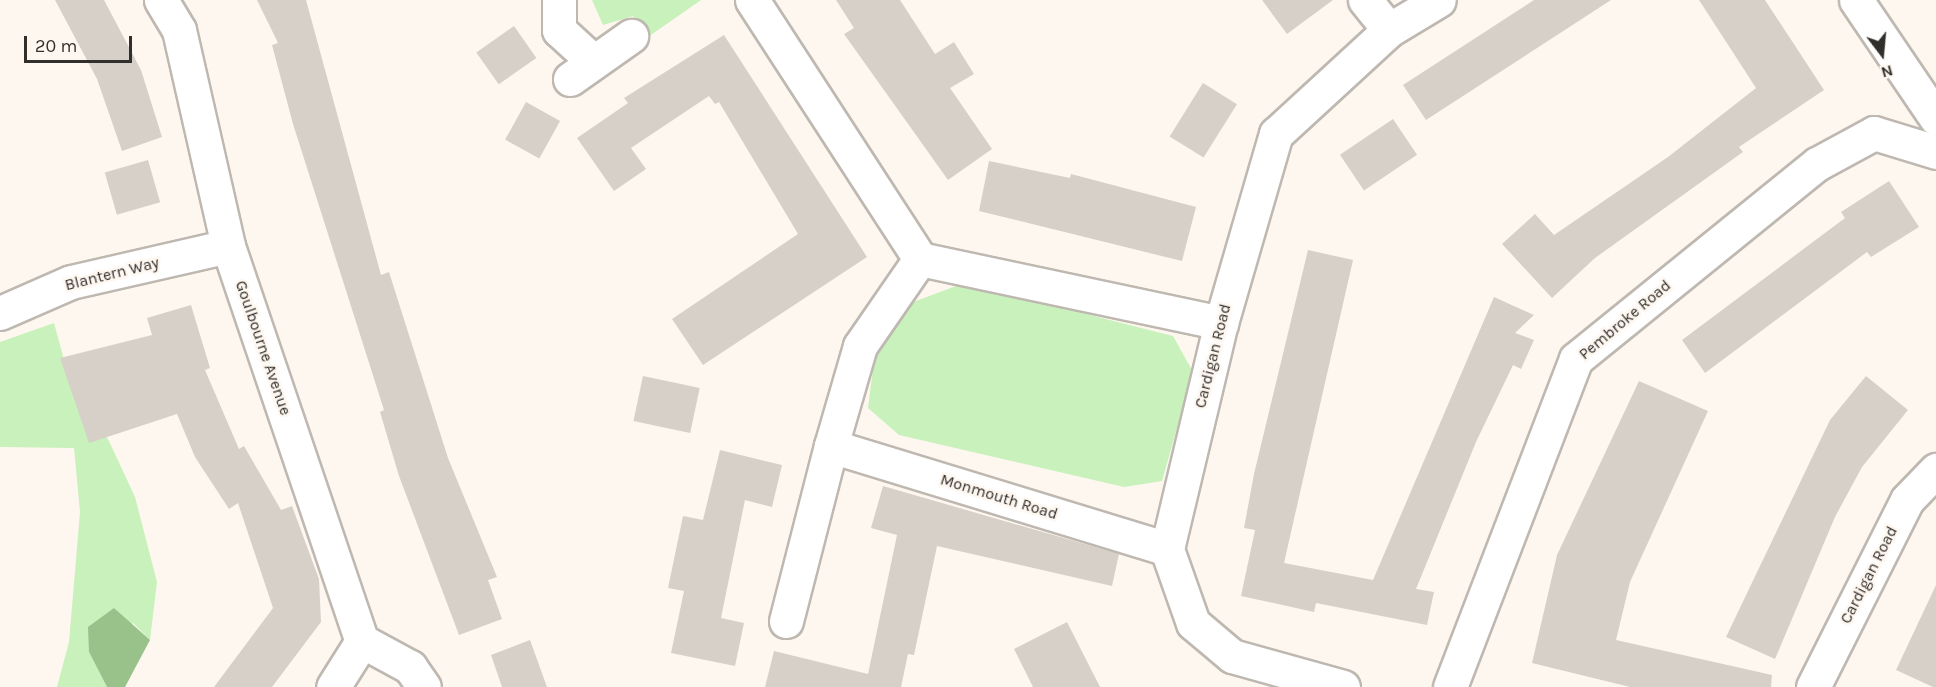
<!DOCTYPE html>
<style>
body{margin:0}
#map{position:relative;width:1936px;height:687px;overflow:hidden;background:#fef7f0;font-family:Karla,sans-serif}
div>[style]{position:absolute}
.green>*{inset:0;background:#c8f1bb}
.forest>*{inset:0;background:#98c28a}
.building>*{inset:0;background:#d6d0c9;transform-origin:0 0}
.roads{filter:drop-shadow(2px 0 #beb8b1) drop-shadow(-2px 0 #beb8b1) drop-shadow(0 2px #beb8b1) drop-shadow(0 -2px #beb8b1)}
.street>*{height:33px;margin:-16.5px;padding:0 16.5px;transform-origin:16.5px;border-radius:16.5px;background:#fff}
span{translate:-50% -50%;white-space:nowrap;text-align:center;line-height:1.15;-webkit-text-stroke:5px #fef7f0;paint-order:stroke}
.street-label{font-size:16px;color:#312f2c}
.north{position:absolute;left:1852px;top:24px;width:60px;height:60px;-webkit-text-stroke:4px #fef7f0;paint-order:stroke;rotate:164deg;font-size:16px;font-weight:700;line-height:24px;text-align:center;color:#312f2c}
.north::after{content:'';display:block;margin:auto;width:21px;height:27px;background:#312f2c;clip-path:polygon(50% 0,100% 100%,50% 72%,0 100%)}
.scale{position:absolute;left:24px;top:36px;width:108px;height:27px;box-sizing:border-box;border:3px solid #312f2c;border-top:0;padding-left:8px;font-size:18px;line-height:21px;white-space:nowrap;color:#312f2c;-webkit-text-stroke:4px #fef7f0;paint-order:stroke}
</style>
<div id="map">
<div class="green">
<i style="clip-path:polygon(592px 0,701px 0,648px 37px,633px 16px,603px 25px)"></i>
<i style="clip-path:polygon(964px 283px,1173px 336px,1193px 372px,1162px 481px,1124px 487px,899px 435px,868px 408px,875px 352px,908px 304px)"></i>
<i style="clip-path:polygon(54px 323px,68px 374px,109px 441px,135px 497px,157px 582px,150px 640px,133px 623px,89px 652px,107px 687px,57px 687px,69px 642px,80px 512px,74px 448px,0 447px,0 342px)"></i>
</div>
<div class="forest">
<i style="clip-path:polygon(114px 608px,150px 640px,125px 687px,107px 687px,89px 652px,88px 627px)"></i>
</div>
<div class="building">
<i style="clip-path:polygon(55px 0,104px 0,141px 70px,162px 137px,122px 151px,97px 79px)"></i>
<i style="clip-path:polygon(257px 0,306px 0,381px 275px,389px 272px,448px 458px,497px 577px,488px 580px,502px 619px,459px 635px,399px 476px,380px 412px,384px 410px,293px 124px,272px 45px,278px 43px)"></i>
<i style="clip-path:polygon(836px 0,900px 0,935px 54px,954px 42px,974px 74px,950px 88px,992px 149px,948px 180px,844px 34px,854px 28px)"></i>
<i style="clip-path:polygon(1262px 0,1333px 0,1287px 34px)"></i>
<i style="clip-path:polygon(1534px 0,1611px 0,1426px 120px,1403px 85px)"></i>
<i style="clip-path:polygon(1699px 0,1765px 0,1824px 90px,1739px 147px,1743px 152px,1595px 258px,1552px 298px,1502px 244px,1535px 214px,1554px 235px,1668px 157px,1756px 88px)"></i>
<i style="left:514px;top:26px;width:39px;height:46px;rotate:55deg"></i>
<i style="clip-path:polygon(724px 35px,867px 257px,703px 365px,672px 319px,798px 234px,719px 102px,715px 104px,709px 96px,631px 148px,646px 169px,614px 191px,577px 138px,628px 103px,624px 98px)"></i>
<i style="left:1203px;top:83px;width:40px;height:63px;rotate:32deg"></i>
<i style="left:526px;top:102px;width:39px;height:43px;rotate:29deg"></i>
<i style="left:1393px;top:119px;width:43px;height:64px;rotate:56deg"></i>
<i style="left:148px;top:160px;width:44px;height:45px;rotate:74deg"></i>
<i style="clip-path:polygon(989px 161px,1070px 178px,1071px 174px,1196px 207px,1182px 261px,979px 211px)"></i>
<i style="clip-path:polygon(1889px 181px,1919px 227px,1871px 257px,1867px 252px,1705px 373px,1682px 340px,1845px 218px,1841px 212px)"></i>
<i style="clip-path:polygon(1308px 250px,1353px 260px,1284px 563px,1373px 580px,1494px 297px,1534px 315px,1515px 333px,1534px 340px,1521px 369px,1513px 365px,1476px 442px,1416px 589px,1434px 592px,1427px 625px,1316px 603px,1314px 612px,1241px 596px,1255px 530px,1244px 528px,1254px 474px)"></i>
<i style="clip-path:polygon(191px 305px,210px 368px,205px 370px,239px 449px,244px 446px,281px 510px,292px 506px,319px 579px,321px 622px,272px 687px,214px 687px,273px 608px,238px 503px,229px 509px,195px 457px,177px 414px,89px 443px,60px 358px,152px 335px,147px 318px)"></i>
<i style="left:643px;top:376px;width:58px;height:46px;rotate:12deg"></i>
<i style="clip-path:polygon(1866px 376px,1908px 410px,1862px 467px,1835px 517px,1775px 659px,1726px 637px,1830px 420px)"></i>
<i style="clip-path:polygon(1639px 381px,1708px 411px,1630px 582px,1616px 640px,1772px 675px,1771px 687px,1630px 687px,1532px 663px,1557px 555px)"></i>
<i style="clip-path:polygon(720px 450px,782px 465px,772px 507px,745px 500px,721px 618px,744px 623px,735px 666px,671px 653px,684px 591px,668px 588px,683px 516px,703px 520px)"></i>
<i style="clip-path:polygon(883px 486px,1119px 554px,1112px 586px,937px 546px,914px 655px,908px 654px,901px 687px,765px 687px,774px 651px,868px 674px,897px 535px,871px 528px)"></i>
<i style="clip-path:polygon(1936px 585px,1936px 687px,1933px 687px,1896px 670px)"></i>
<i style="clip-path:polygon(1067px 622px,1100px 687px,1033px 687px,1014px 649px)"></i>
<i style="clip-path:polygon(530px 640px,547px 687px,502px 687px,491px 655px)"></i>
</div>
<div class="roads">
<div class="street">
<i style="left:161px;top:0;width:35px;rotate:59deg"></i>
<i style="left:179px;top:30px;width:221px;rotate:77.2deg"></i>
<i style="left:228px;top:246px;width:417px;rotate:71.3deg"></i>
<i style="left:362px;top:641px;width:54px;rotate:122.2deg"></i>
<i style="left:559px;top:0;width:30px;rotate:90deg"></i>
<i style="left:559px;top:30px;width:47px;rotate:42.4deg"></i>
<i style="left:752px;top:0;width:309px;rotate:57deg"></i>
<i style="left:920px;top:259px;width:106px;rotate:124.6deg"></i>
<i style="left:860px;top:346px;width:104px;rotate:106.2deg"></i>
<i style="left:1365px;top:0;width:38px;rotate:51deg"></i>
<i style="left:1856px;top:0;width:143px;rotate:55.9deg"></i>
<i style="left:570px;top:79px;width:75px;rotate:-35.2deg"></i>
<i style="left:920px;top:259px;width:308px;rotate:12deg"></i>
<i style="left:0;top:313px;width:77px;rotate:-23.6deg"></i>
<i style="left:71px;top:282px;width:161px;rotate:-12.9deg"></i>
<i style="left:786px;top:621px;width:181px;rotate:-75.6deg"></i>
<i style="left:831px;top:446px;width:351px;rotate:17deg"></i>
<i style="left:362px;top:641px;width:55px;rotate:28.4deg"></i>
<i style="left:410px;top:667px;width:24px;rotate:55deg"></i>
<i style="left:1343px;top:687px;width:115px;rotate:-164.4deg"></i>
<i style="left:1232px;top:656px;width:51px;rotate:-139.8deg"></i>
<i style="left:1193px;top:623px;width:78px;rotate:-109.4deg"></i>
<i style="left:1167px;top:549px;width:232px;rotate:-76.6deg"></i>
<i style="left:1221px;top:323px;width:197px;rotate:-73.8deg"></i>
<i style="left:1276px;top:134px;width:154px;rotate:-42.6deg"></i>
<i style="left:1389px;top:30px;width:58px;rotate:-31deg"></i>
<i style="left:1450px;top:687px;width:351px;rotate:-69deg"></i>
<i style="left:1576px;top:359px;width:310px;rotate:-39deg"></i>
<i style="left:1817px;top:164px;width:65px;rotate:-28.5deg"></i>
<i style="left:1874px;top:133px;width:65px;rotate:17deg"></i>
<i style="left:1813px;top:687px;width:209px;rotate:-63.3deg"></i>
<i style="left:1907px;top:500px;width:42px;rotate:-46deg"></i>
</div>
</div>
<div class="street-label">
<span style="left:112px;top:274px;rotate:-14deg">Blantern Way</span>
<span style="left:1625px;top:320px;rotate:-40deg">Pembroke Road</span>
<span style="left:263px;top:348px;rotate:71deg">Goulbourne Avenue</span>
<span style="left:1213px;top:356px;rotate:-76deg">Cardigan Road</span>
<span style="left:999px;top:497px;rotate:17deg">Monmouth Road</span>
<span style="left:1869px;top:575px;rotate:-63deg">Cardigan Road</span>
</div>
<div class="north">N</div>
<div class="scale">20 m</div>
</div>
